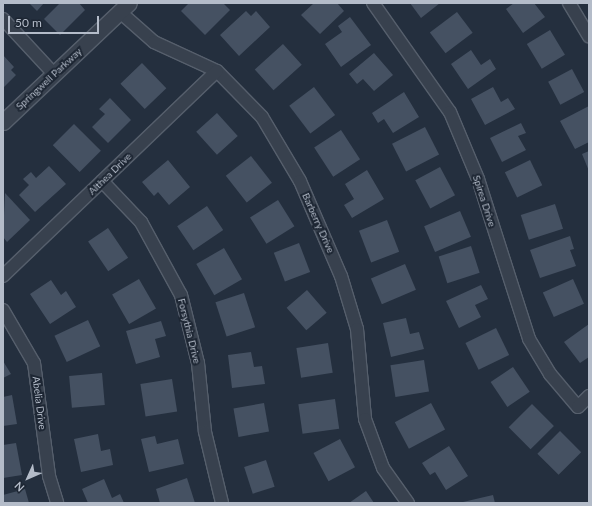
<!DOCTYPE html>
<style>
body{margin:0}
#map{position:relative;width:592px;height:506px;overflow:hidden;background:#242f3e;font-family:Lato,sans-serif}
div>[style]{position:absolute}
.building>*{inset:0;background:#455162;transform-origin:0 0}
.roads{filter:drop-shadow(1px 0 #565f6c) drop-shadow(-1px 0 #565f6c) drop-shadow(0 1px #565f6c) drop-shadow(0 -1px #565f6c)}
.minor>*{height:12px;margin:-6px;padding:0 6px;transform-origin:6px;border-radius:6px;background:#38414e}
.tertiary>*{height:15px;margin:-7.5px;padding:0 7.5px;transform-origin:7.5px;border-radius:7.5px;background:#38414e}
span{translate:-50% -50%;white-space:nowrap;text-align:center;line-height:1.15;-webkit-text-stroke:4px #1d2633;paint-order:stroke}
.street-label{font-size:10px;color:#b4bcc9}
.frame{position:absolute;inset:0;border:4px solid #b4bcc9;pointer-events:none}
.north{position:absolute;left:8px;top:458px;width:40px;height:40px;-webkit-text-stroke:3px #1d2633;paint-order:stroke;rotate:225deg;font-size:11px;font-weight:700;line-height:16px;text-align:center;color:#b4bcc9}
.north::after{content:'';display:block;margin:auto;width:14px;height:18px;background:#b4bcc9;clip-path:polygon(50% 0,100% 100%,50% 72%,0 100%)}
.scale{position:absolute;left:8px;top:16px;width:91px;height:18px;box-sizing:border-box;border:2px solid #b4bcc9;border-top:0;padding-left:5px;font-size:12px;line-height:14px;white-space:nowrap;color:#b4bcc9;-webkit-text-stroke:3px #1d2633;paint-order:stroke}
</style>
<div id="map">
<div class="building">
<i style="clip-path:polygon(29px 3px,44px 3px,37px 11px)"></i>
<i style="clip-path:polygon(60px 3px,79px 3px,85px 10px,60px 35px,44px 19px)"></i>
<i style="clip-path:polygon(189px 3px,223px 3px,230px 10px,205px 35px,181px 11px)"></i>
<i style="clip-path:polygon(314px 3px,337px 3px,344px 11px,320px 34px,301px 15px)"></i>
<i style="clip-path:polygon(410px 3px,440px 3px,421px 18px)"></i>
<i style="clip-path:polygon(514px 3px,534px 3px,545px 17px,523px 33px,506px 9px)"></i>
<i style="clip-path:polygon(246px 11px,251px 16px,256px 11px,270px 27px,239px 56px,220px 35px)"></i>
<i style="left:457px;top:12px;width:26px;height:34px;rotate:53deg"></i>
<i style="clip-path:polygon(350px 17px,371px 45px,341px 67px,325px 44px,342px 32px,338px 26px)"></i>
<i style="left:550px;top:30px;width:29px;height:27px;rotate:59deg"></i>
<i style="left:283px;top:44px;width:28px;height:38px;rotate:48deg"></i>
<i style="clip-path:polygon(471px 50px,481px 65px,490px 59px,496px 69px,468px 89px,451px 64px)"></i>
<i style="clip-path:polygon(374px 53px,393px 75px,374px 91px,363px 79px,357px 84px,349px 74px)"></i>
<i style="clip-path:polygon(3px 55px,14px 67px,11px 70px,16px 75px,3px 88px)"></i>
<i style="left:142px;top:63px;width:35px;height:30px;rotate:46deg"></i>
<i style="left:572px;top:69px;width:26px;height:27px;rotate:62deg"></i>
<i style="left:314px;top:87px;width:35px;height:31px;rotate:53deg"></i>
<i style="clip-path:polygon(493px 87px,501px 102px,508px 98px,515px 109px,485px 125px,471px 99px)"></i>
<i style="clip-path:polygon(404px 92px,419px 117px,393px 133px,384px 119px,378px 123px,372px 113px)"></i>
<i style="clip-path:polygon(110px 98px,131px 120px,108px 143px,92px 127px,105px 114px,99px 109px)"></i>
<i style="clip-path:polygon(589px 106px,589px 142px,575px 149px,560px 121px)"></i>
<i style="left:217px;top:113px;width:31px;height:28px;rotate:48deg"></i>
<i style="clip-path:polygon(521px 123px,526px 133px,518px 136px,526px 150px,502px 162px,490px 138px)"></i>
<i style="left:74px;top:124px;width:38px;height:30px;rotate:45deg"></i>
<i style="left:425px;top:127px;width:31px;height:37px;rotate:63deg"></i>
<i style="left:341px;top:130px;width:35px;height:32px;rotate:57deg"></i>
<i style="clip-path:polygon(589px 151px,589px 171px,582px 154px)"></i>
<i style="left:251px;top:156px;width:34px;height:32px;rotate:52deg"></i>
<i style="clip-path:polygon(168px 160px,190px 187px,169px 205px,158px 192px,154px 196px,142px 182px)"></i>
<i style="left:530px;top:160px;width:28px;height:28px;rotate:64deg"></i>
<i style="clip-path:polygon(49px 166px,66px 184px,35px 212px,19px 195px,29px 185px,23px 179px,31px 172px,36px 178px)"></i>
<i style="left:440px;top:167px;width:32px;height:28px;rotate:62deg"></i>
<i style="clip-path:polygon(367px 170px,384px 199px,352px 218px,344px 205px,354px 199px,345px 184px)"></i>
<i style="clip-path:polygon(5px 193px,30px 220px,7px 242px,3px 237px)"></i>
<i style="left:278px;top:200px;width:31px;height:33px;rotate:58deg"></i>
<i style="left:555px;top:204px;width:26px;height:36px;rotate:72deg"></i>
<i style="left:207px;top:206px;width:29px;height:36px;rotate:56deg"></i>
<i style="left:460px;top:211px;width:28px;height:39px;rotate:67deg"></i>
<i style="left:387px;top:220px;width:34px;height:30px;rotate:69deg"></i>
<i style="left:108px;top:228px;width:36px;height:24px;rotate:56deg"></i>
<i style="clip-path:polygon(570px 236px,574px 249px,570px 250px,576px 266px,540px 278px,530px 250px)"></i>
<i style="left:299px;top:243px;width:31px;height:27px;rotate:69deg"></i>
<i style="left:471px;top:246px;width:28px;height:34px;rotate:72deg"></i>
<i style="left:224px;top:248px;width:36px;height:32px;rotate:60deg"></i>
<i style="left:405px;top:264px;width:28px;height:37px;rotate:67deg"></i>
<i style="left:139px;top:279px;width:34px;height:31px;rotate:60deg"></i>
<i style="left:573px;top:279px;width:27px;height:33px;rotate:66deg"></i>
<i style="clip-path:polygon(51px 280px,61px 295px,66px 291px,76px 307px,50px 324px,30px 294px)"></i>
<i style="clip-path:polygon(481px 285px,488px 299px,475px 305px,481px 317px,459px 328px,446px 301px)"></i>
<i style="left:307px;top:290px;width:30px;height:27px;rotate:49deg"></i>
<i style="left:244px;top:293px;width:36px;height:30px;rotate:72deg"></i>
<i style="clip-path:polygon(406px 318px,410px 334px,419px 332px,424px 349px,391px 357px,383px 323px)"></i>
<i style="left:88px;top:320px;width:29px;height:37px;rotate:65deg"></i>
<i style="clip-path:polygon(161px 321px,166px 336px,155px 339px,160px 357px,136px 364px,126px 331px)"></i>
<i style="clip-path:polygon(589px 324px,589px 357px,580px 363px,564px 342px)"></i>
<i style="left:496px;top:328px;width:30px;height:34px;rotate:64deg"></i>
<i style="left:328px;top:343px;width:30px;height:32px;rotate:81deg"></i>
<i style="clip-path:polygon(251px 352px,254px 367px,262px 366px,265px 384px,232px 388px,228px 355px)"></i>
<i style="left:424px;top:360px;width:32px;height:34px;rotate:81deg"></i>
<i style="clip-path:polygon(3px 361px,11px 374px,3px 378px)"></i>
<i style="left:513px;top:367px;width:30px;height:27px;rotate:56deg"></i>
<i style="left:102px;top:373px;width:32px;height:33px;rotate:85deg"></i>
<i style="left:172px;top:379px;width:33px;height:32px;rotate:81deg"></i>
<i style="clip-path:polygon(12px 395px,17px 424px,3px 426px,3px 397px)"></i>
<i style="left:335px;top:399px;width:30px;height:37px;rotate:82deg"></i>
<i style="left:264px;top:403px;width:29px;height:31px;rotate:80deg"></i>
<i style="left:431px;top:403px;width:30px;height:41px;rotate:62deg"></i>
<i style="left:532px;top:404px;width:31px;height:33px;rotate:45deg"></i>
<i style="left:560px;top:431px;width:30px;height:32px;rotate:45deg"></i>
<i style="clip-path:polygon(98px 434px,101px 451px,110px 449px,113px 465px,81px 472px,74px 439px)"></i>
<i style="clip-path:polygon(155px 436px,157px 444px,178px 439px,184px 464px,149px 472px,141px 439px)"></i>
<i style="left:340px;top:439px;width:32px;height:30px;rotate:62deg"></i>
<i style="clip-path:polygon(16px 443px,22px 475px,3px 478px,3px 445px)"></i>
<i style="clip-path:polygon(449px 446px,468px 476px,446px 490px,435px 472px,430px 475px,422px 463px)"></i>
<i style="left:266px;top:460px;width:28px;height:23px;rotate:72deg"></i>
<i style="clip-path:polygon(187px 478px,195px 503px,160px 503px,156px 489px)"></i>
<i style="clip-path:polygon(104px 479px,112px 498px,120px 494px,124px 503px,88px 503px,82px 489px)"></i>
<i style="clip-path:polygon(25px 489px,29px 503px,3px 503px,3px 495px)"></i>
<i style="clip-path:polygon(366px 491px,374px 503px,349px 503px)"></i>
<i style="clip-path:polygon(493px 495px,495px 503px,463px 503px,463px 502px)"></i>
</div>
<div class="roads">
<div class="minor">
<i style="left:373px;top:3px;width:133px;rotate:54.8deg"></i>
<i style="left:450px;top:112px;width:73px;rotate:67.3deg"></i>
<i style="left:478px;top:179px;width:168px;rotate:72.3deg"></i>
<i style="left:529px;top:339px;width:41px;rotate:59deg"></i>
<i style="left:550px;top:374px;width:43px;rotate:49.7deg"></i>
<i style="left:578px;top:407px;width:16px;rotate:-45deg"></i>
<i style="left:569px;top:3px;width:39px;rotate:59deg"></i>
<i style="left:120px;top:12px;width:45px;rotate:41.4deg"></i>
<i style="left:154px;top:42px;width:69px;rotate:24.7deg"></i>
<i style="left:217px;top:71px;width:64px;rotate:45.6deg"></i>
<i style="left:262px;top:117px;width:74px;rotate:59.3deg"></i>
<i style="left:300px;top:181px;width:103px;rotate:66.7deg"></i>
<i style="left:341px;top:276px;width:55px;rotate:73.2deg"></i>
<i style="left:357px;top:329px;width:90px;rotate:84.9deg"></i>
<i style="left:365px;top:419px;width:52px;rotate:69.8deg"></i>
<i style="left:383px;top:468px;width:43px;rotate:54.5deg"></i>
<i style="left:3px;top:19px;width:75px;rotate:47.2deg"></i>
<i style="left:102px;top:181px;width:57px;rotate:46.4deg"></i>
<i style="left:141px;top:222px;width:83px;rotate:61.3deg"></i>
<i style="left:181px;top:295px;width:70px;rotate:76deg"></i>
<i style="left:198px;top:363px;width:69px;rotate:84.2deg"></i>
<i style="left:205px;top:432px;width:73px;rotate:76.5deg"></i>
<i style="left:3px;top:276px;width:296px;rotate:-43.8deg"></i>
<i style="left:3px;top:310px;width:61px;rotate:59.7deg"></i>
<i style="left:34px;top:363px;width:114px;rotate:82.4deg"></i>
<i style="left:49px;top:476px;width:28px;rotate:73deg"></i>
</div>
<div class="tertiary">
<i style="left:3px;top:122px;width:173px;rotate:-43.4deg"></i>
</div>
</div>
<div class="street-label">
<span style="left:49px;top:79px;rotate:-43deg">Springwell Parkway</span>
<span style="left:110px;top:174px;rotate:-44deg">Althea Drive</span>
<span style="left:484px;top:201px;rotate:72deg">Spirea Drive</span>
<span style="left:318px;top:223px;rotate:66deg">Barberry Drive</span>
<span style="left:189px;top:331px;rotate:76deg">Forsythia Drive</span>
<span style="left:39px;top:403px;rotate:83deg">Abelia Drive</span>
</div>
<div class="frame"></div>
<div class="north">N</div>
<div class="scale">50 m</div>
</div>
